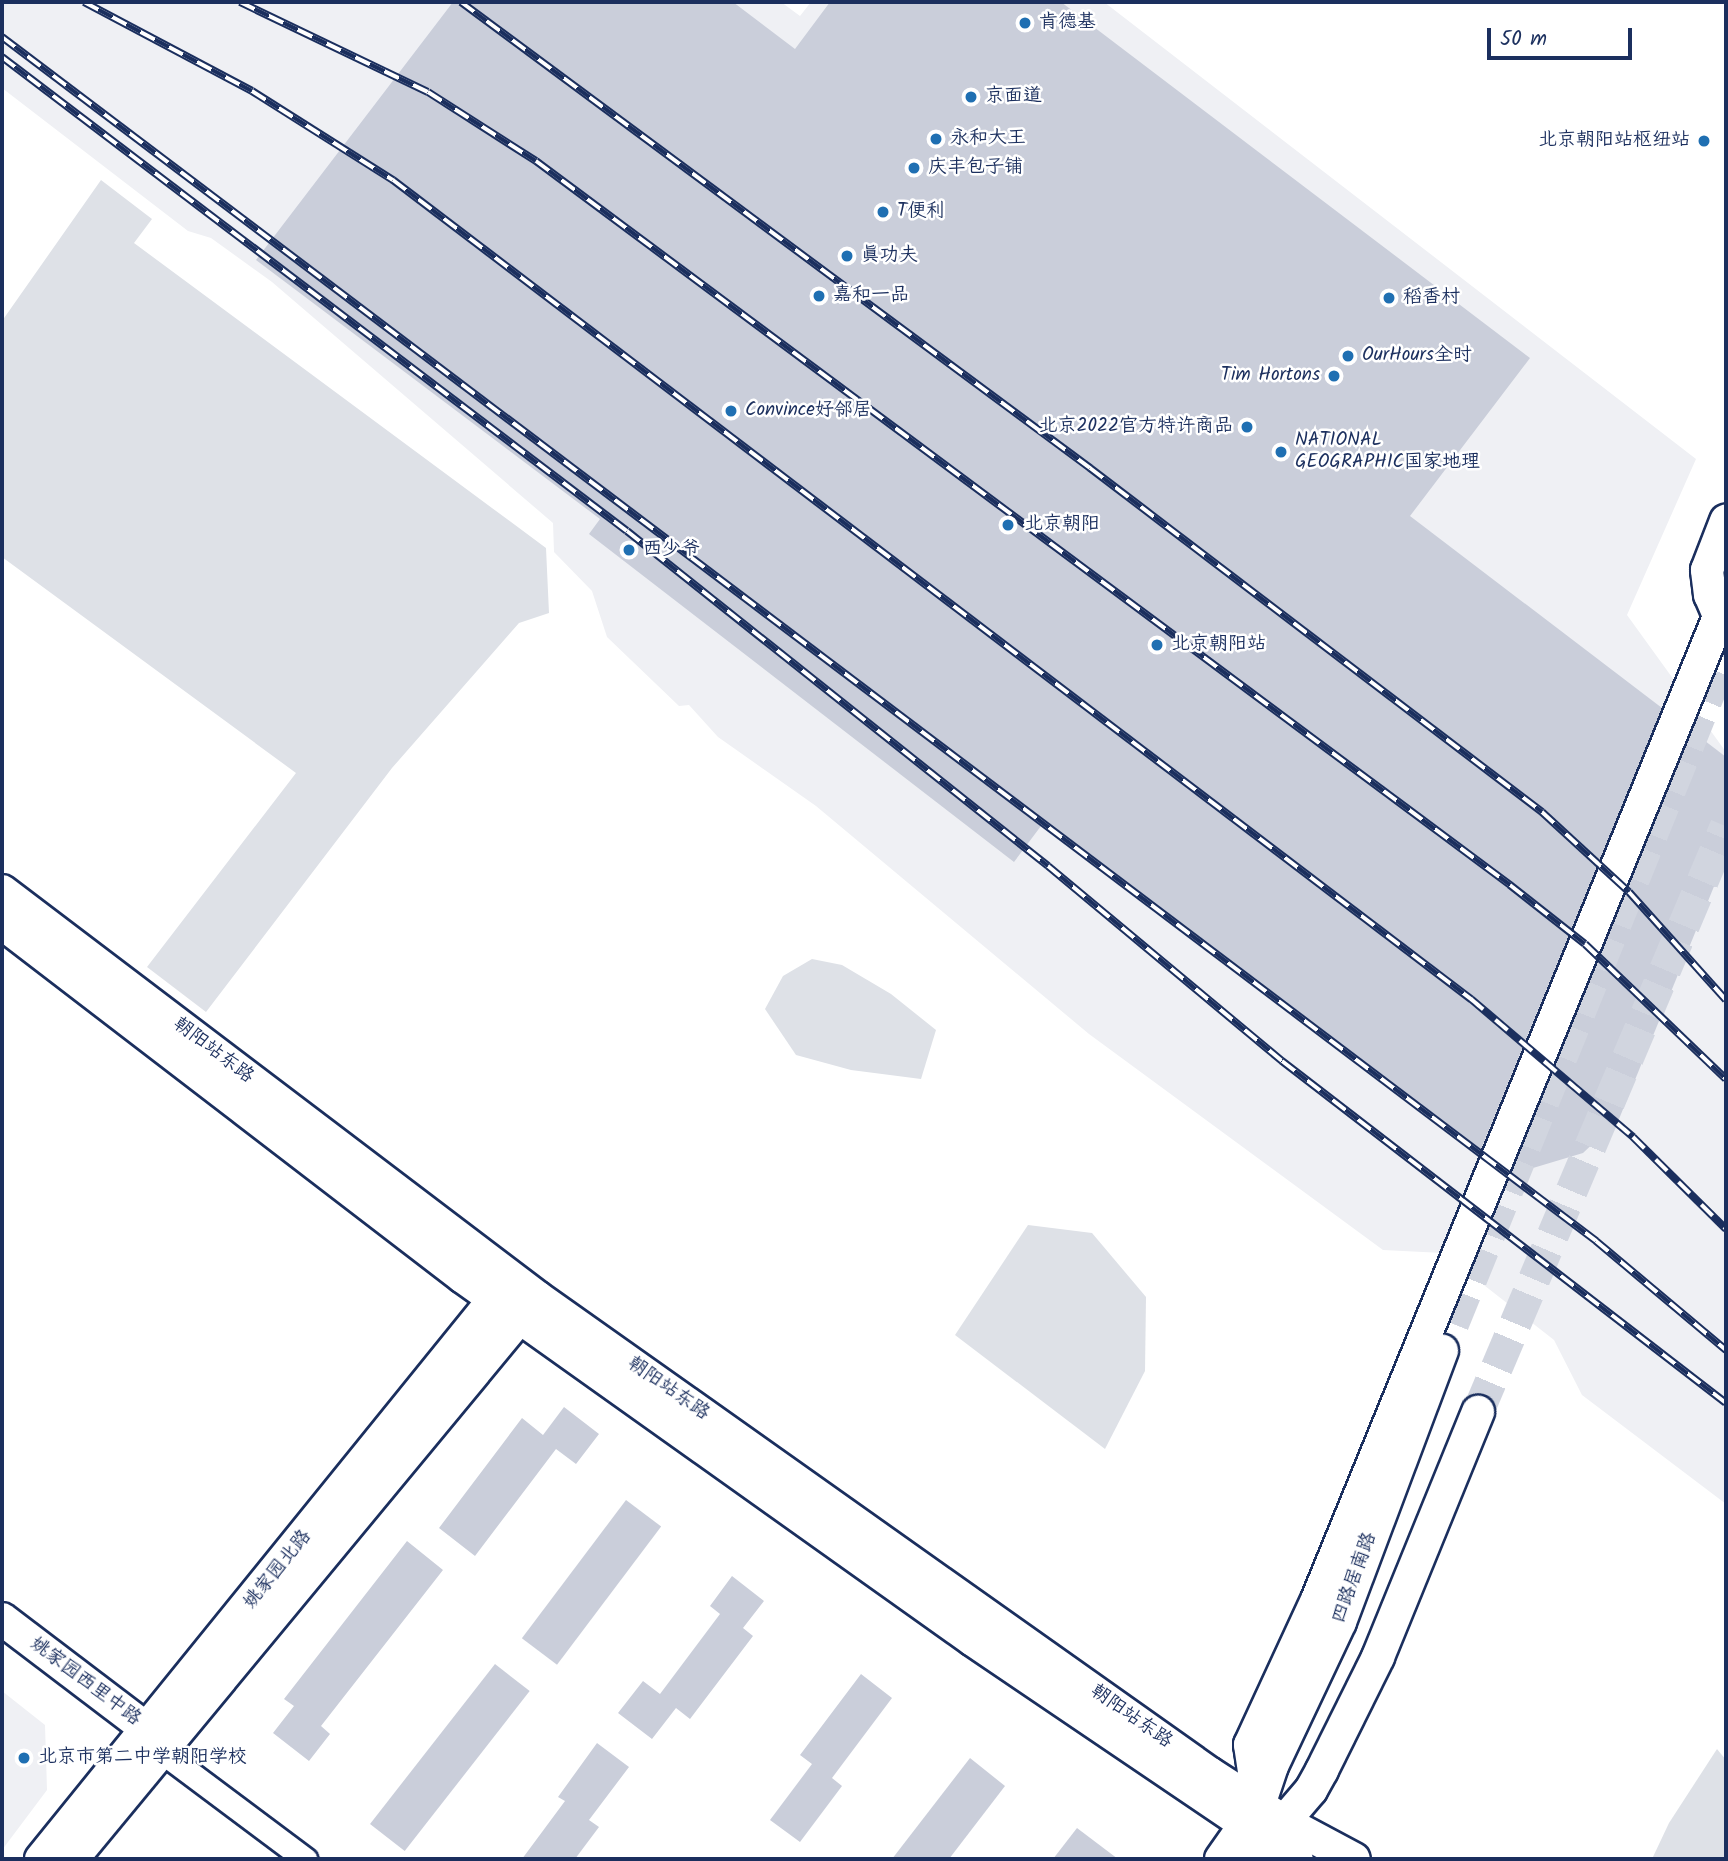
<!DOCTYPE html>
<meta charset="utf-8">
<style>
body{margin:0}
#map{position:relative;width:1728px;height:1861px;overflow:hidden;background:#fff;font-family:Kalam,"LXGW WenKai TC",sans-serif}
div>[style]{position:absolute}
.built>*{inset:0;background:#eff0f4}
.green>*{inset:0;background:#dee1e7}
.building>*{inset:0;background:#caceda;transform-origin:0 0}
.secondary-tunnel>*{height:32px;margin-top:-16px;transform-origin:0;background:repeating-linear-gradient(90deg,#d1d5df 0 32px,transparent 0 48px)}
.roads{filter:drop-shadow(2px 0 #1b2f5e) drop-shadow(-2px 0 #1b2f5e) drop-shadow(0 2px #1b2f5e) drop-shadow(0 -2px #1b2f5e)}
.street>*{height:23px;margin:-11.5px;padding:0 11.5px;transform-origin:11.5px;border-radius:11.5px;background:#fff}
.secondary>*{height:32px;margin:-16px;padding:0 16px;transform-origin:16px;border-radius:16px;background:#fff}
.rail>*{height:8px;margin-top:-4px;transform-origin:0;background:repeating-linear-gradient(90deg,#fff 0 16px,#1b2f5e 0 32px);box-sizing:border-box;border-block:2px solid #1b2f5e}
.dots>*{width:19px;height:19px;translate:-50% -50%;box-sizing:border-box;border:4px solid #fff;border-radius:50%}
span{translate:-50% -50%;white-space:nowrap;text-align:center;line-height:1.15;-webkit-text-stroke:5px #fff;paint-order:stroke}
.poi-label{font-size:19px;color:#1b2f5e}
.left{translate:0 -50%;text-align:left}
.right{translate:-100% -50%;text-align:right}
.street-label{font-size:19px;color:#1b2f5e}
.frame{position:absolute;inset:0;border:4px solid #1b2f5e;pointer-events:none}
.scale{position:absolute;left:1487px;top:28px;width:145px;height:32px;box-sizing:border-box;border:4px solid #1b2f5e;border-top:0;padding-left:9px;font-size:21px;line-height:24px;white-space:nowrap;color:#1b2f5e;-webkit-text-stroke:5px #fff;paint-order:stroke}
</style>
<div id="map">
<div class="built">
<i style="clip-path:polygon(2px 2px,781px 2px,800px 16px,811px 2px,1104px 2px,1696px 459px,1627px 615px,1726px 752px,1726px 1504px,1582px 1395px,1554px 1340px,1443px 1253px,1383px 1250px,1089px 1034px,816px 806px,718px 737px,689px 705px,679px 706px,607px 637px,592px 591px,554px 552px,553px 523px,272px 282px,211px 238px,188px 231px,2px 88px)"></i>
<i style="clip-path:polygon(2px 1691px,45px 1725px,47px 1790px,2px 1850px)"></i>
</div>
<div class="green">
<i style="clip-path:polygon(101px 180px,152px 219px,134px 243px,546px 548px,549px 613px,519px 623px,392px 768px,206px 1012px,147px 967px,296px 773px,2px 557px,2px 321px)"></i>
<i style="clip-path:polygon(812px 959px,842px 965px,891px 994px,936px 1030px,921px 1079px,851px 1070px,796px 1055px,765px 1009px,783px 976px)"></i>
<i style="clip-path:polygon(1028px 1225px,1092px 1233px,1146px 1297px,1145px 1371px,1105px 1449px,955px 1335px)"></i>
<i style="clip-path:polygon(1717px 1749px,1726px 1760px,1726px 1859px,1652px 1859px,1669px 1823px)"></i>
</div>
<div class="building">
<i style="clip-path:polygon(453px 2px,733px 2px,795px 49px,830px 2px,1061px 2px,1530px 358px,1410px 516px,1662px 708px,1479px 1154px,1041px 826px,1014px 862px,589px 534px,600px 519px,256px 260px)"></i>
<i style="clip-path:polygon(1692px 731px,1726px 757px,1726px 857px,1619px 1119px,1583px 1153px,1533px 1168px,1514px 1166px)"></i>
<i style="clip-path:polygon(564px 1407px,599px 1434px,576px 1464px,556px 1449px,475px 1556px,439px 1528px,522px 1418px,543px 1435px)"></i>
<i style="left:626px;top:1500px;width:44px;height:173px;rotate:37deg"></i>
<i style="clip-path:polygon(407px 1541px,443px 1570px,321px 1726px,330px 1734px,309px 1761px,273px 1733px,294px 1706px,284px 1699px)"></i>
<i style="clip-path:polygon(732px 1576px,764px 1601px,743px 1628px,753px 1636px,690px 1719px,676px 1708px,652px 1739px,618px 1713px,643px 1681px,660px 1694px,720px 1614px,710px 1606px)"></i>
<i style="left:495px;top:1664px;width:44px;height:203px;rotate:38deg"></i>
<i style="clip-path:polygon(861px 1674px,892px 1698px,832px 1778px,842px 1786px,800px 1842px,770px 1820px,812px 1764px,800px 1755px)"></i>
<i style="clip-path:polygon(597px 1743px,629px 1767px,589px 1820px,599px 1827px,575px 1859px,522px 1859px,565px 1801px,558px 1797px)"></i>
<i style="clip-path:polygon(970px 1758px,1005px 1786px,949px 1859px,892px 1859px)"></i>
<i style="clip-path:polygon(1077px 1828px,1118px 1859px,1053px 1859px)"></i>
</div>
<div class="secondary-tunnel">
<i style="left:1453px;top:1324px;width:725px;rotate:-67.89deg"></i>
<i style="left:1478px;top:1412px;width:636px;rotate:-67.06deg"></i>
</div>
<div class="roads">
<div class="street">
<i style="left:162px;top:1752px;width:179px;rotate:36.8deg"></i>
</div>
<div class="secondary">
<i style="left:1723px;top:625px;width:33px;rotate:-113deg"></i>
<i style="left:1710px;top:595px;width:25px;rotate:-97deg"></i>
<i style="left:1707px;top:570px;width:53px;rotate:-68.8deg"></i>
<i style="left:2px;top:891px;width:672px;rotate:37.19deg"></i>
<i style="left:537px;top:1297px;width:824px;rotate:35.31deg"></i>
<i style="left:1209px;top:1773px;width:90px;rotate:32.8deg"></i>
<i style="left:1285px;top:1822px;width:78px;rotate:28.2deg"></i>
<i style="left:2px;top:923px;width:581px;rotate:37.52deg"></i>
<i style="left:463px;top:1277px;width:626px;rotate:35.44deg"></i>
<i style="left:973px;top:1640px;width:391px;rotate:34.1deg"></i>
<i style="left:2px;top:1619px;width:183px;rotate:37.2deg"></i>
<i style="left:148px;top:1730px;width:20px;rotate:57deg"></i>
<i style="left:1259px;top:1805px;width:61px;rotate:-98.5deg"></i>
<i style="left:1250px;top:1745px;width:160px;rotate:-65.2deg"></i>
<i style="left:1317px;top:1600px;width:1080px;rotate:-67.76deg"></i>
<i style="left:41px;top:1859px;width:744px;rotate:-51deg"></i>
<i style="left:72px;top:1859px;width:727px;rotate:-50.42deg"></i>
<i style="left:1221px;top:1859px;width:66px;rotate:-54.9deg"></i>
<i style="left:1259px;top:1805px;width:41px;rotate:-71.6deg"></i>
<i style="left:1272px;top:1766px;width:159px;rotate:-64.7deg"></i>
<i style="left:1340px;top:1622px;width:290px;rotate:-69.4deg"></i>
<i style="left:1252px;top:1859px;width:91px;rotate:-49.5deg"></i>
<i style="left:1311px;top:1790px;width:23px;rotate:-61deg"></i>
<i style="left:1322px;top:1770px;width:126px;rotate:-63.6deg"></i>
<i style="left:1378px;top:1657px;width:265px;rotate:-67.8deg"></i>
</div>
</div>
<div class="rail">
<i style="left:84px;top:2px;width:190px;rotate:27.9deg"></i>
<i style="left:252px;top:91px;width:167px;rotate:32.3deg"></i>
<i style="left:393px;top:180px;width:1354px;rotate:37.23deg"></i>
<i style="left:1471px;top:999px;width:213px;rotate:40.4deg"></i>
<i style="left:1633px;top:1137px;width:131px;rotate:44.7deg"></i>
<i style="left:240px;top:2px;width:208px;rotate:25.6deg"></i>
<i style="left:428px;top:92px;width:128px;rotate:32.6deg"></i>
<i style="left:536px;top:161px;width:1214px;rotate:36.62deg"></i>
<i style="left:1510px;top:885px;width:95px;rotate:38.2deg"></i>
<i style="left:1585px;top:944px;width:195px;rotate:43.8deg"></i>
<i style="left:461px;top:2px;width:783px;rotate:36.53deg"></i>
<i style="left:1090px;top:468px;width:568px;rotate:37.27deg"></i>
<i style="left:1542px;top:812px;width:118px;rotate:42.6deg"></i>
<i style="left:1629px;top:892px;width:145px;rotate:48.1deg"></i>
<i style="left:2px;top:37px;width:1998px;rotate:37.06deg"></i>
<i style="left:1596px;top:1241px;width:170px;rotate:40deg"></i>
<i style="left:2px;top:57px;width:784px;rotate:37.18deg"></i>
<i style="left:627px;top:531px;width:538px;rotate:38.51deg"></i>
<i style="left:1048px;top:866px;width:305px;rotate:39.8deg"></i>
<i style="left:1282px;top:1061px;width:560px;rotate:37.61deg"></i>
</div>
<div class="dots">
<i style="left:1025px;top:23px;background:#1f6fb2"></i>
<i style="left:971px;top:97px;background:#1f6fb2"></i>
<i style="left:936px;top:139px;background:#1f6fb2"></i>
<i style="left:1704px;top:141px;background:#1f6fb2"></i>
<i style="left:914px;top:168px;background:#1f6fb2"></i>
<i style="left:883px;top:212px;background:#1f6fb2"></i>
<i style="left:847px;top:256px;background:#1f6fb2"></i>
<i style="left:819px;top:296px;background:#1f6fb2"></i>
<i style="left:1389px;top:298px;background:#1f6fb2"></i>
<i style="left:1348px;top:356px;background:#1f6fb2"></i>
<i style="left:1334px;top:376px;background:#1f6fb2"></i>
<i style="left:731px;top:411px;background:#1f6fb2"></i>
<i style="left:1247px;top:427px;background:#1f6fb2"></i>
<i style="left:1281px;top:452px;background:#1f6fb2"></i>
<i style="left:1008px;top:525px;background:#1f6fb2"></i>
<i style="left:629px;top:550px;background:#1f6fb2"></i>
<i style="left:1157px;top:645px;background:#1f6fb2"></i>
<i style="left:24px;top:1758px;background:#1f6fb2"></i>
</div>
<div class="poi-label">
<span class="left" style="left:1039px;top:23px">肯德基</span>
<span class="left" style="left:985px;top:97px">京面道</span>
<span class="left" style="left:950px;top:139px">永和大王</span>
<span class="right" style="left:1690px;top:141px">北京朝阳站枢纽站</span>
<span class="left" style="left:928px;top:168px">庆丰包子铺</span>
<span class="left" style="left:897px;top:212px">T便利</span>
<span class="left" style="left:861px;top:256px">真功夫</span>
<span class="left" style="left:833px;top:296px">嘉和一品</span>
<span class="left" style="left:1403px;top:298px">稻香村</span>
<span class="left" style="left:1362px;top:356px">OurHours全时</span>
<span class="right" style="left:1320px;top:376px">Tim Hortons</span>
<span class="left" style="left:745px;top:411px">Convince好邻居</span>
<span class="right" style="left:1233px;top:427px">北京2022官方特许商品</span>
<span class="left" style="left:1295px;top:452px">NATIONAL<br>GEOGRAPHIC国家地理</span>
<span class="left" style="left:1024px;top:525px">北京朝阳</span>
<span class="left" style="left:643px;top:550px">西少爷</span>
<span class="left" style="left:1171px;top:645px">北京朝阳站</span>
<span class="left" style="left:38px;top:1758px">北京市第二中学朝阳学校</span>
</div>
<div class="street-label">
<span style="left:213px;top:1051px;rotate:37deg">朝阳站东路</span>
<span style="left:668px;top:1389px;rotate:35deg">朝阳站东路</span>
<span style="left:278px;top:1570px;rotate:-51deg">姚家园北路</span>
<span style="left:1355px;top:1578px;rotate:-70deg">四路居南路</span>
<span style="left:85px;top:1682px;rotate:37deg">姚家园西里中路</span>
<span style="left:1131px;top:1717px;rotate:35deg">朝阳站东路</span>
</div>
<div class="frame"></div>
<div class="scale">50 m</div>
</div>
